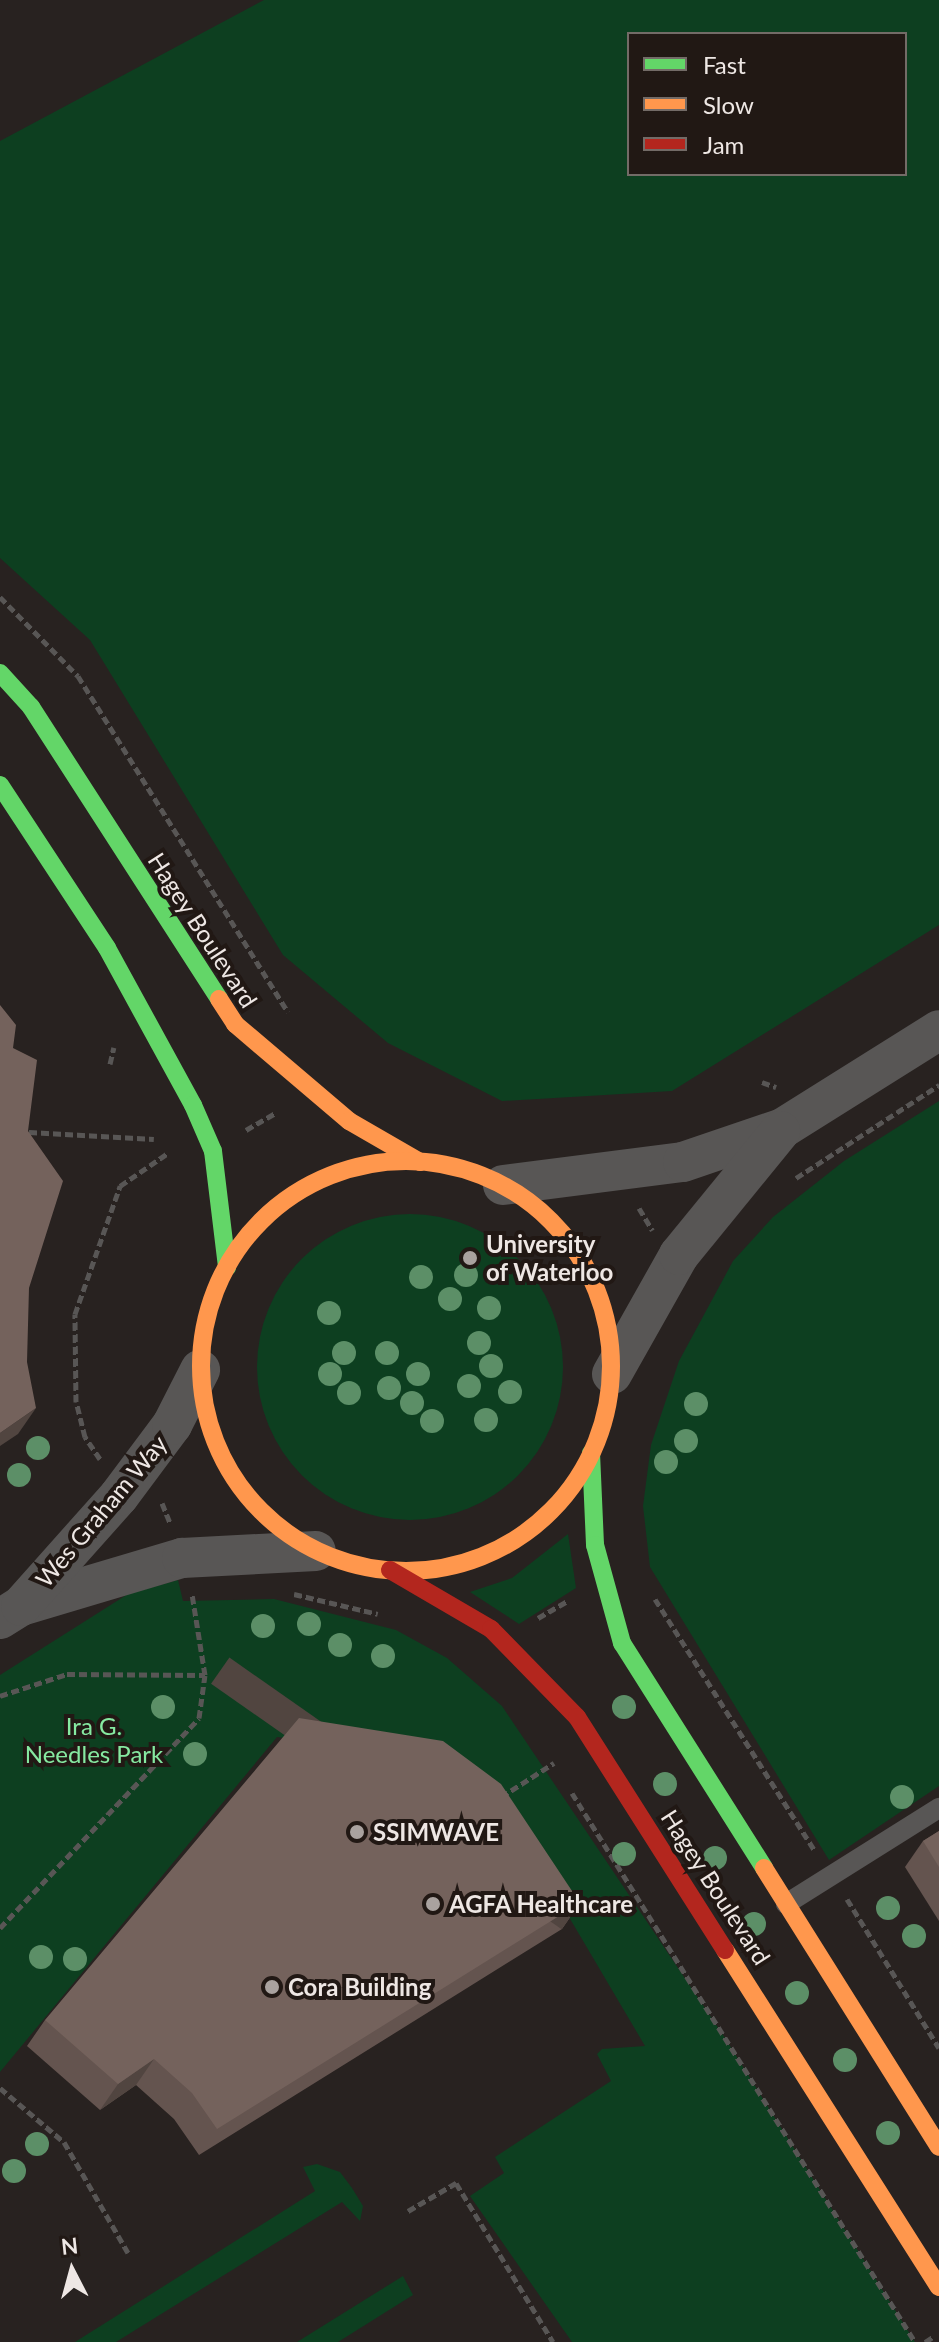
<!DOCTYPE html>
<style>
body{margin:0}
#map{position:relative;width:939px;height:2342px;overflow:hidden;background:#282220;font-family:Lato,sans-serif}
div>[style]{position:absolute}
.green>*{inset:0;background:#0d3f20}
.round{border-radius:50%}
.path>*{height:5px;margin-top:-2.5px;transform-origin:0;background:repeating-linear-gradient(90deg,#585655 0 8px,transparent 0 12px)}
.lane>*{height:20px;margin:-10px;padding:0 10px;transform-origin:10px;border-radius:10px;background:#585655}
.street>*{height:40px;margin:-20px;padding:0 20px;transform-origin:20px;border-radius:20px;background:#585655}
.fast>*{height:18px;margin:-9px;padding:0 9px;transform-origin:9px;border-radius:9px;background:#63d668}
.slow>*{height:18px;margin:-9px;padding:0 9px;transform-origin:9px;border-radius:9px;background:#ff974d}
.slow>.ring{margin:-9px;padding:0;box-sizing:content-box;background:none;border:18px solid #ff974d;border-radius:50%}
.jam>*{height:18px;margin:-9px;padding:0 9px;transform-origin:9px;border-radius:9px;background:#b3261e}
.trees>*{width:24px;height:24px;margin:-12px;border-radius:50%;background:#5c8f67}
.wall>*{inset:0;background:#64544f}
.shaded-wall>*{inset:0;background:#514540;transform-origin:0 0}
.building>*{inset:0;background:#74625c}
.dots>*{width:22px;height:22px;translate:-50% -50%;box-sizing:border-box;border:4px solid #211814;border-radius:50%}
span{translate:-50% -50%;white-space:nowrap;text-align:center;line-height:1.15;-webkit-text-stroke:8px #211814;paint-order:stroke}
.street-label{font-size:24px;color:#eee7e4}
.poi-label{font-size:24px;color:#eee7e4;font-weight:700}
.left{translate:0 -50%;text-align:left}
.park-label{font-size:24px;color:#86e9a1}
.legend{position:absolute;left:627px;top:32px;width:280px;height:144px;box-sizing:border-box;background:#211814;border:2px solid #736b67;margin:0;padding:10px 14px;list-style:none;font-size:24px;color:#eee7e4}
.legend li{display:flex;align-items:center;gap:16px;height:40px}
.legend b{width:40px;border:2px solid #736b67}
.north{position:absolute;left:32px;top:2230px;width:80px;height:80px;-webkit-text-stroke:6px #211814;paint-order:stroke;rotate:354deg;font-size:22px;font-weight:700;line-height:32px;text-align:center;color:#eee7e4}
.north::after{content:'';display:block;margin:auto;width:28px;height:36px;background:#eee7e4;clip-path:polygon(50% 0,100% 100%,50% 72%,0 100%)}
</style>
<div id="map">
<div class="green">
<i style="clip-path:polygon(evenodd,264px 0,939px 0,939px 925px,672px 1091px,502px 1101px,388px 1043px,283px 955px,90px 640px,0 558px,0 141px,264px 0,629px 34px,905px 34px,905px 174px,629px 174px,629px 34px)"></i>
<i style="clip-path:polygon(939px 1101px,939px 1786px,829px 1860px,650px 1567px,643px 1506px,651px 1445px,679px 1361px,733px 1261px,773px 1217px,844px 1161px)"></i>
<i class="round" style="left:257px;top:1214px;width:306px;height:306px"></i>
<i style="clip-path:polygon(568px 1534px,576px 1588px,519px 1624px,470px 1592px,512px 1578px)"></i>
<i style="clip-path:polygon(178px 1580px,183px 1601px,274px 1599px,396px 1630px,447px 1658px,502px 1706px,725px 2038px,915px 2342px,572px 2342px,470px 2196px,504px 2173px,495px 2157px,611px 2081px,597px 2054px,602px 2049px,645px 2046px,566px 1912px,425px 1755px,277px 1737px,0 2072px,0 1675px,128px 1594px)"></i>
<i style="clip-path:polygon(317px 2164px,340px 2172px,352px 2188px,363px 2206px,360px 2221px,342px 2202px,116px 2342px,75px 2342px,315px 2191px,303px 2167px)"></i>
<i style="clip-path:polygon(403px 2276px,413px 2295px,338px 2342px,297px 2342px)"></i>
</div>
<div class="path">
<i style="left:0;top:597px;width:111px;rotate:45.4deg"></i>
<i style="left:78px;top:676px;width:396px;rotate:58deg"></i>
<i style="left:110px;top:1064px;width:17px;rotate:-77deg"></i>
<i style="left:762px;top:1082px;width:15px;rotate:20deg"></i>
<i style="left:246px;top:1130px;width:34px;rotate:-30deg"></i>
<i style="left:29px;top:1132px;width:125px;rotate:3.2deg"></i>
<i style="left:796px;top:1178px;width:171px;rotate:-33deg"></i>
<i style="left:639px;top:1208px;width:26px;rotate:59deg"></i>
<i style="left:100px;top:1459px;width:27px;rotate:-124deg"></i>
<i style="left:85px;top:1437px;width:36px;rotate:-104deg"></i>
<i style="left:76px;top:1402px;width:88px;rotate:-90.7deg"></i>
<i style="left:75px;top:1314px;width:136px;rotate:-70.6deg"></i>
<i style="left:120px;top:1186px;width:58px;rotate:-34.5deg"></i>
<i style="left:162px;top:1503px;width:22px;rotate:68deg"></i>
<i style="left:294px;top:1594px;width:86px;rotate:13.4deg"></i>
<i style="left:655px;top:1599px;width:299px;rotate:57.6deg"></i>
<i style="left:538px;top:1618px;width:34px;rotate:-30deg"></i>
<i style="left:0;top:1696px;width:71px;rotate:-18.2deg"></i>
<i style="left:67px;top:1674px;width:138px;rotate:0.4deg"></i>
<i style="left:572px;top:1793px;width:647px;rotate:58deg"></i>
<i style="left:501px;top:1797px;width:63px;rotate:-32.7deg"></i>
<i style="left:847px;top:1899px;width:175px;rotate:58.3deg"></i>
<i style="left:0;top:1928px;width:289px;rotate:-46.5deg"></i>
<i style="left:199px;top:1718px;width:43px;rotate:-82.1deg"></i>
<i style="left:205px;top:1675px;width:82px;rotate:-99.1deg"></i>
<i style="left:0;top:2088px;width:84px;rotate:40.2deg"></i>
<i style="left:64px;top:2142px;width:128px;rotate:60deg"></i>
<i style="left:408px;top:2211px;width:56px;rotate:-30.3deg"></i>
<i style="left:456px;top:2183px;width:186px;rotate:58.6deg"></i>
<i style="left:925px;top:2342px;width:9px;rotate:-32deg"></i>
</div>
<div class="lane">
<i style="left:786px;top:1904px;width:181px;rotate:-32.1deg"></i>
</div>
<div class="street">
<i style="left:503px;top:1185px;width:181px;rotate:-7.3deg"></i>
<i style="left:683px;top:1162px;width:106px;rotate:-18.8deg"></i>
<i style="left:783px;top:1128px;width:184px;rotate:-32.1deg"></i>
<i style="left:612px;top:1374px;width:137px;rotate:-60.6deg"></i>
<i style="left:679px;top:1255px;width:160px;rotate:-50.8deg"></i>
<i style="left:24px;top:1605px;width:165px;rotate:-16.6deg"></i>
<i style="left:182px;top:1558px;width:134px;rotate:-3deg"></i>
<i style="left:0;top:1619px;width:25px;rotate:-32deg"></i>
<i style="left:21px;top:1606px;width:147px;rotate:-48.3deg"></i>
<i style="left:119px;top:1496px;width:89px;rotate:-53.3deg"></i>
<i style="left:172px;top:1425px;width:62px;rotate:-63deg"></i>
</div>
<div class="fast">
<i style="left:0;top:673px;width:46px;rotate:47.6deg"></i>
<i style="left:31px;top:707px;width:347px;rotate:57.2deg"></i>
<i style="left:0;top:785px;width:195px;rotate:56.7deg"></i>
<i style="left:107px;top:948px;width:179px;rotate:61.3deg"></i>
<i style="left:193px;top:1105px;width:50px;rotate:66.5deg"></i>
<i style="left:213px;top:1151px;width:117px;rotate:83.1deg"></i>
<i style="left:591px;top:1453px;width:92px;rotate:87.5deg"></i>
<i style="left:595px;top:1545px;width:102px;rotate:74.6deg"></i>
<i style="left:622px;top:1643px;width:266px;rotate:57.7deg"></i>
</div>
<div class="slow">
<i style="left:219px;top:999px;width:30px;rotate:57deg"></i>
<i style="left:235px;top:1024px;width:150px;rotate:40.4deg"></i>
<i style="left:349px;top:1121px;width:82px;rotate:30deg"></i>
<i class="ring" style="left:201px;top:1161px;width:392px;height:392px"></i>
<i style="left:764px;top:1868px;width:329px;rotate:57.9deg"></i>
<i style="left:725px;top:1950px;width:399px;rotate:57.6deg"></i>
</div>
<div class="jam">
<i style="left:390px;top:1570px;width:117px;rotate:30.3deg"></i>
<i style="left:491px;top:1629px;width:123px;rotate:45.7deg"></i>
<i style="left:577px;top:1717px;width:276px;rotate:57.6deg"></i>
</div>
<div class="trees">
<i style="left:466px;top:1275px"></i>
<i style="left:421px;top:1277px"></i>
<i style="left:450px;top:1299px"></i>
<i style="left:489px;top:1308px"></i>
<i style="left:329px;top:1313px"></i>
<i style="left:479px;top:1343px"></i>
<i style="left:344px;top:1353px"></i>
<i style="left:387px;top:1353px"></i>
<i style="left:491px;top:1366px"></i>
<i style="left:330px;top:1374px"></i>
<i style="left:418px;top:1374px"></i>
<i style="left:469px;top:1386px"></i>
<i style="left:389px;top:1388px"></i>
<i style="left:510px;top:1392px"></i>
<i style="left:349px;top:1393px"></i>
<i style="left:412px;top:1403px"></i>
<i style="left:696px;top:1404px"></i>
<i style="left:486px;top:1420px"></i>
<i style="left:432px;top:1421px"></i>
<i style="left:686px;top:1441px"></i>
<i style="left:38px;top:1448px"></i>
<i style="left:666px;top:1462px"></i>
<i style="left:19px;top:1475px"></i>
<i style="left:309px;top:1624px"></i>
<i style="left:263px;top:1626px"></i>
<i style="left:340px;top:1645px"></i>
<i style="left:383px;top:1656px"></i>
<i style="left:163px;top:1707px"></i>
<i style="left:624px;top:1707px"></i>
<i style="left:195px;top:1754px"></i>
<i style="left:665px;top:1784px"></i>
<i style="left:902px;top:1797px"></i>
<i style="left:624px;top:1854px"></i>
<i style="left:715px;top:1858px"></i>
<i style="left:888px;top:1908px"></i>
<i style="left:754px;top:1924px"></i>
<i style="left:914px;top:1936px"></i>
<i style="left:41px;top:1957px"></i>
<i style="left:75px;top:1959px"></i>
<i style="left:797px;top:1993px"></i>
<i style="left:845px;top:2060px"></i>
<i style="left:888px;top:2133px"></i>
<i style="left:37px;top:2144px"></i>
<i style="left:14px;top:2171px"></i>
</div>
<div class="wall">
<i style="clip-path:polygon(939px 1831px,939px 1921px,905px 1867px,923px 1841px)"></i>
<i style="clip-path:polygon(580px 1903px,562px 1929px,199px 2155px,174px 2119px,136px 2085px,100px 2110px,27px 2046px,45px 2020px)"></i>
</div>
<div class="shaded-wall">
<i style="clip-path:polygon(36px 1408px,18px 1434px,0 1446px,0 1433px)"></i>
<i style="left:580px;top:1903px;width:32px;height:428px;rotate:125deg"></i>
<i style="clip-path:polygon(154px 2059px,136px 2085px,100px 2110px,118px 2084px)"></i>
</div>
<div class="building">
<i style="clip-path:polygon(0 1005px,16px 1025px,13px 1048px,37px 1060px,28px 1131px,63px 1181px,29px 1288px,27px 1362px,36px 1408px,0 1433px)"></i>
<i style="clip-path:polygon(299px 1718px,443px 1741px,501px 1784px,580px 1903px,217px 2129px,192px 2093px,154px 2059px,118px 2084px,45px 2020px)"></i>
<i style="clip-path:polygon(939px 1831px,939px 1867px,923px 1841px)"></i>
</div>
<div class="dots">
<i style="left:470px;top:1258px;background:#a9a29f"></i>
<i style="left:357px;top:1832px;background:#a9a29f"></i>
<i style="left:433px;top:1904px;background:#a9a29f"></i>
<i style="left:272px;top:1987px;background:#a9a29f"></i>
</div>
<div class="street-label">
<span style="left:203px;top:930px;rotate:57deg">Hagey Boulevard</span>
<span style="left:101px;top:1511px;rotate:-50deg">Wes Graham Way</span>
<span style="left:716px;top:1887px;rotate:57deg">Hagey Boulevard</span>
</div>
<div class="poi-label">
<span class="left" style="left:486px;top:1258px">University<br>of Waterloo</span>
<span class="left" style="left:373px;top:1832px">SSIMWAVE</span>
<span class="left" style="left:449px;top:1904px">AGFA Healthcare</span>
<span class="left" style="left:288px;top:1987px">Cora Building</span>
</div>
<div class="park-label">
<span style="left:94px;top:1740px">Ira G.<br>Needles Park</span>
</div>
<ul class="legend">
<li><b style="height:10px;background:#63d668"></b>Fast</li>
<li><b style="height:10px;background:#ff974d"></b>Slow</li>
<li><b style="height:10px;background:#b3261e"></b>Jam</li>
</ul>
<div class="north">N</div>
</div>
